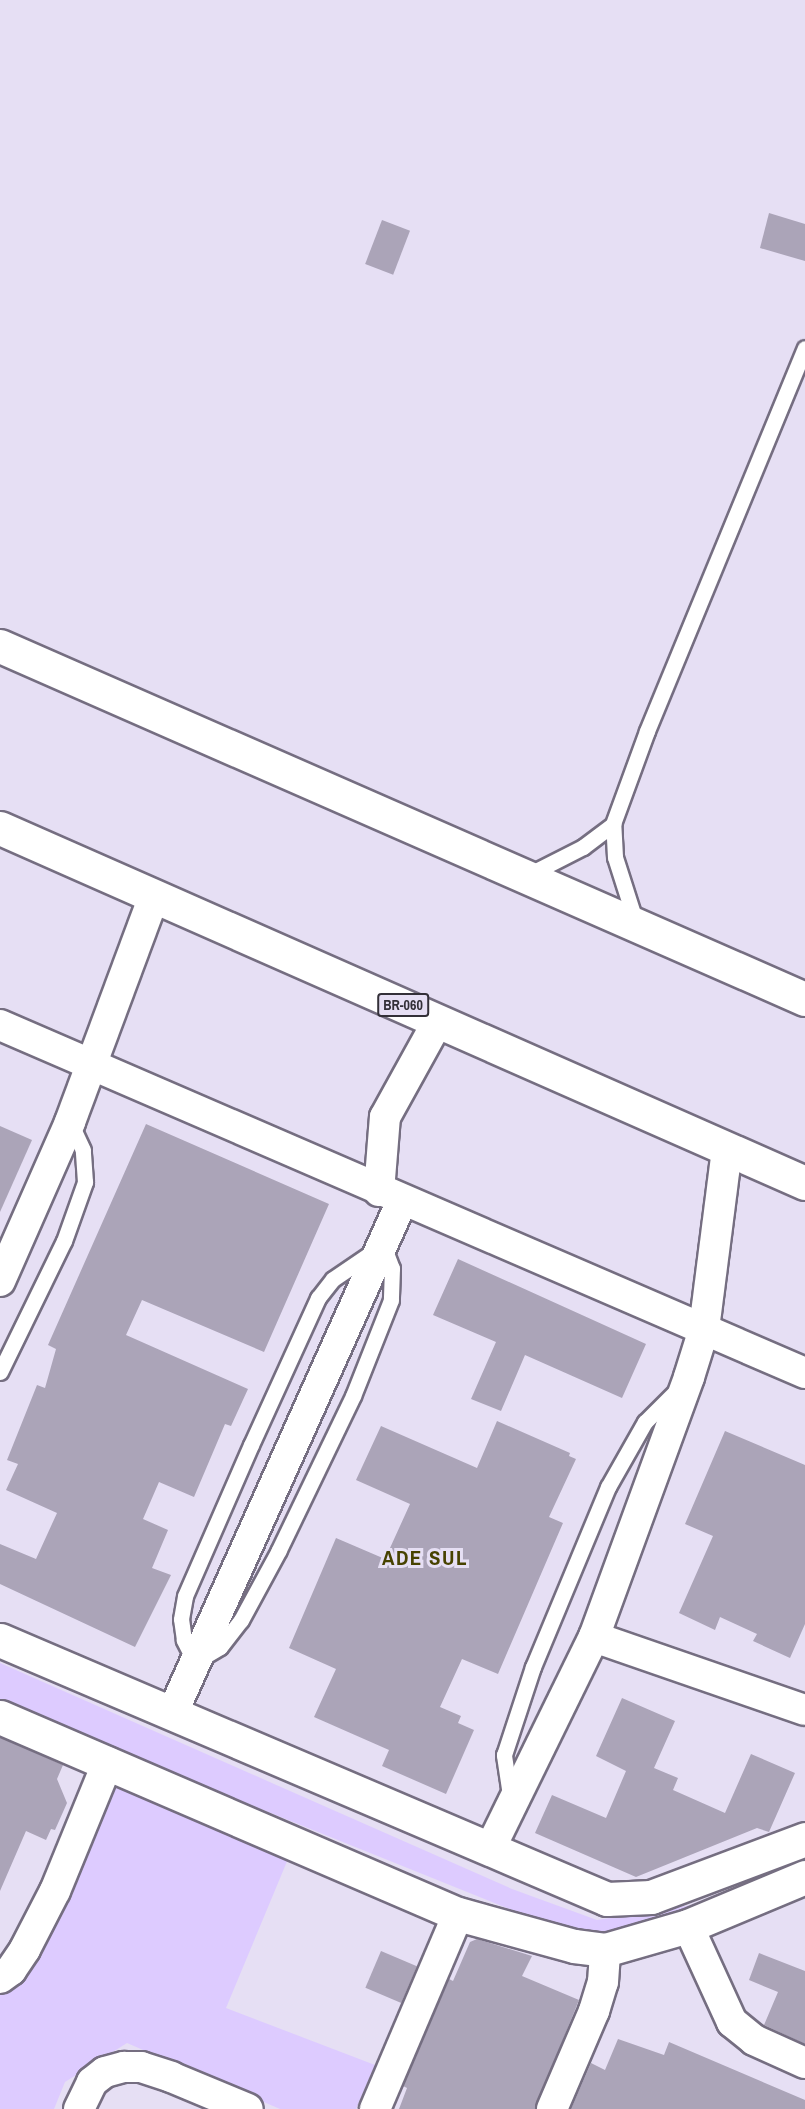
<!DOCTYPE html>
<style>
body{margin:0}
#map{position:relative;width:805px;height:2109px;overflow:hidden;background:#e6dff4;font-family:"Archivo Narrow",sans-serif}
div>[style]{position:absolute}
.green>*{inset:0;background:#ddcbff}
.building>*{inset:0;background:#aba4b8;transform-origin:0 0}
.roads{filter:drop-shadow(2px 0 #756e81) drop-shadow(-2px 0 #756e81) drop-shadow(0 2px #756e81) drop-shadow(0 -2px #756e81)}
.lane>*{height:15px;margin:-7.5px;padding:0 7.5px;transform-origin:7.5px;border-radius:7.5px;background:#fff}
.street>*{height:30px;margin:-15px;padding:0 15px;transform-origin:15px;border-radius:15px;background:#fff}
.secondary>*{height:33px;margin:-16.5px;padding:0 16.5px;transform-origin:16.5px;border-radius:16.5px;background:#fff}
.highway>*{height:33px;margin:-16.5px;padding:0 16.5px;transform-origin:16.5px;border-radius:16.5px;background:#fff}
span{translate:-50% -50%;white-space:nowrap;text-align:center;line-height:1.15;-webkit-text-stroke:6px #e6dff4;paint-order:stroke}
.shield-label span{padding:2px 4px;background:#e6dff4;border:2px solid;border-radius:4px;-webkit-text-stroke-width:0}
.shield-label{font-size:14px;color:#333038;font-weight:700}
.district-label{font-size:21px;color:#474200;font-weight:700;letter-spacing:1.5px}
</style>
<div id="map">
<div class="green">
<i style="clip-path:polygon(0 1663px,512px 1889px,597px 1920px,705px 1903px,584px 1939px,0 1704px)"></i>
<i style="clip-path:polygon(110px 1785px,288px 1859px,226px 2008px,375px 2065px,356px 2109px,280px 2109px,127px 2043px,65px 2082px,54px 2109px,0 2109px,0 1987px)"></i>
</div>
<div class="building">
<i style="clip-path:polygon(769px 213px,805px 224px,805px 261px,760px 248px)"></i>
<i style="left:382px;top:220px;width:30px;height:47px;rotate:21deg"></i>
<i style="clip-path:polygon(146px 1124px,329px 1204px,264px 1352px,142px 1300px,126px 1335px,248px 1389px,231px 1426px,225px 1424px,194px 1497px,159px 1482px,143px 1519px,168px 1530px,152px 1568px,171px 1575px,135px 1647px,0 1584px,0 1544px,36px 1559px,57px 1513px,6px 1490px,18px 1464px,7px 1460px,37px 1385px,45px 1388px,56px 1349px,48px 1345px)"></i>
<i style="clip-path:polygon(0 1126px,32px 1140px,0 1212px)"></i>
<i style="clip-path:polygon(458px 1259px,646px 1344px,622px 1398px,525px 1355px,501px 1411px,471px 1399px,496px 1342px,433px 1315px)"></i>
<i style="clip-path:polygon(497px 1421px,570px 1453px,569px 1456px,576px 1459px,549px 1517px,563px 1523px,498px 1674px,462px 1659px,440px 1707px,461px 1716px,458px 1723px,474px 1730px,446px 1794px,382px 1766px,389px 1750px,314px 1717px,336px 1669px,289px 1648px,336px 1538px,385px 1559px,410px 1504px,356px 1480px,381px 1426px,477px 1468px)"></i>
<i style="clip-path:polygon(725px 1431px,805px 1465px,805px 1624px,790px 1658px,753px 1641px,757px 1634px,720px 1617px,715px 1630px,679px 1613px,713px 1536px,685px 1524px)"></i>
<i style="clip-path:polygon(622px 1698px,675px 1721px,654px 1768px,678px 1778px,673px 1790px,725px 1813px,751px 1754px,795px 1773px,769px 1832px,757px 1828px,636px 1877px,535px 1833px,552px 1795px,606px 1818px,626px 1771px,596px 1756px)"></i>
<i style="clip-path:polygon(0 1737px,63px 1765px,57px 1779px,67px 1803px,55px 1830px,51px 1829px,46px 1840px,26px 1831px,0 1891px)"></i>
<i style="clip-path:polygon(477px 1939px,532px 1956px,522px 1976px,579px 2000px,535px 2109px,399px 2109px,407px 2088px,403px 2086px,449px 1979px,453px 1981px,470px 1942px)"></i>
<i style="left:381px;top:1951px;width:39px;height:40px;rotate:23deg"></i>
<i style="clip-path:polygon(759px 1953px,805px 1971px,805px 2044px,764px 2025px,778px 1992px,749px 1980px)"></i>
<i style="clip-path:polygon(618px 2039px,664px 2055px,669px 2042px,805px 2100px,805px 2109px,571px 2109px,591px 2063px,605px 2070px)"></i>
</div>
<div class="roads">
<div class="lane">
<i style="left:528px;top:875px;width:62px;rotate:-27deg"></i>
<i style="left:583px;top:847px;width:38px;rotate:-37deg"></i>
<i style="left:636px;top:923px;width:69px;rotate:-107.7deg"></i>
<i style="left:615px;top:857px;width:33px;rotate:-93deg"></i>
<i style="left:613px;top:824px;width:99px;rotate:-69.9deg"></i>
<i style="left:647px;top:731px;width:414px;rotate:-67.6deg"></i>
<i style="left:383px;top:1245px;width:25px;rotate:69deg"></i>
<i style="left:392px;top:1268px;width:32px;rotate:92deg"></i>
<i style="left:391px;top:1300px;width:103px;rotate:111.6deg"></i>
<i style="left:353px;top:1396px;width:171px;rotate:115.7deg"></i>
<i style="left:279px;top:1550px;width:80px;rotate:118.5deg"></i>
<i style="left:241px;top:1620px;width:34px;rotate:128deg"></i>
<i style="left:220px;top:1647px;width:29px;rotate:149deg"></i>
<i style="left:195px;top:1662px;width:25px;rotate:-117deg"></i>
<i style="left:184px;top:1640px;width:21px;rotate:-98deg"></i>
<i style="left:181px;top:1619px;width:23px;rotate:-80deg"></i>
<i style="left:185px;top:1596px;width:165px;rotate:-66.4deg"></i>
<i style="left:251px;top:1445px;width:162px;rotate:-65.5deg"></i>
<i style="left:318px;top:1298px;width:24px;rotate:-52deg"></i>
<i style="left:333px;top:1279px;width:60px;rotate:-34.2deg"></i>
<i style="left:0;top:1372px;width:146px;rotate:-64deg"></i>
<i style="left:64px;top:1241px;width:63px;rotate:-70.4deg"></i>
<i style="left:85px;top:1182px;width:32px;rotate:-94deg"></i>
<i style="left:83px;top:1150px;width:31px;rotate:-115deg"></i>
<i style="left:511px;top:1802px;width:48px;rotate:-98.5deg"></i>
<i style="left:504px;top:1755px;width:93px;rotate:-71.8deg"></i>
<i style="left:533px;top:1667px;width:195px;rotate:-67.4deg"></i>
<i style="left:608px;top:1487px;width:75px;rotate:-60.4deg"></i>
<i style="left:645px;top:1422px;width:45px;rotate:-45deg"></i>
</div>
<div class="street">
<i style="left:0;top:1025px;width:877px;rotate:23.38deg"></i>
<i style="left:379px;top:1191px;width:74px;rotate:-85.4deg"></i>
<i style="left:385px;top:1117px;width:110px;rotate:-61.1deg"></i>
<i style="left:0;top:1281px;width:174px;rotate:-66.2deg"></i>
<i style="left:70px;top:1122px;width:241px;rotate:-69.6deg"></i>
<i style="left:594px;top:1637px;width:223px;rotate:19.1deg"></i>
<i style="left:172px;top:1714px;width:562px;rotate:-65.85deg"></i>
<i style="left:490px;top:1849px;width:236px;rotate:-63.9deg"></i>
<i style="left:594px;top:1637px;width:277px;rotate:-69.9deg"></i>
<i style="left:689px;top:1377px;width:50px;rotate:-72.6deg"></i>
<i style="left:704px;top:1329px;width:181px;rotate:-82.7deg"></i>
<i style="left:688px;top:1926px;width:106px;rotate:65.4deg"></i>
<i style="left:732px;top:2022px;width:28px;rotate:39deg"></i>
<i style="left:754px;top:2040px;width:56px;rotate:24.3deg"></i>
<i style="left:0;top:1978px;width:14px;rotate:-36deg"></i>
<i style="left:11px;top:1970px;width:25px;rotate:-56deg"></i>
<i style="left:25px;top:1949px;width:65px;rotate:-62.7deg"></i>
<i style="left:55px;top:1891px;width:139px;rotate:-67.7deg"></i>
<i style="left:79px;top:2109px;width:30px;rotate:-64deg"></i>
<i style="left:92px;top:2082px;width:16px;rotate:-38deg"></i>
<i style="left:105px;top:2072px;width:20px;rotate:-15deg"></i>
<i style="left:124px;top:2067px;width:17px"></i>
<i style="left:141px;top:2067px;width:32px;rotate:18deg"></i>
<i style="left:171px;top:2077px;width:83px;rotate:22.6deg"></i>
<i style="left:375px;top:2109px;width:212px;rotate:-66.9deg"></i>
<i style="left:552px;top:2109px;width:107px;rotate:-66.8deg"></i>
<i style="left:594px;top:2011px;width:30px;rotate:-73deg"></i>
<i style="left:603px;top:1982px;width:32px;rotate:-86deg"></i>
</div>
<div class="secondary">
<i style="left:0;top:1640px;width:660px;rotate:23.11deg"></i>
<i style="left:607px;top:1899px;width:44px;rotate:-2.6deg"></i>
<i style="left:651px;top:1897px;width:165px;rotate:-20.6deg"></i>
<i style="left:0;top:1717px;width:499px;rotate:23.3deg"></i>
<i style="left:458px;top:1914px;width:120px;rotate:15.4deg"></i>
<i style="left:574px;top:1946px;width:31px;rotate:7deg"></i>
<i style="left:605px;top:1950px;width:86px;rotate:-16.1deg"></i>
<i style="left:688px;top:1926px;width:127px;rotate:-22.7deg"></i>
</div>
<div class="highway">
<i style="left:0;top:646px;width:879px;rotate:23.68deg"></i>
<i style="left:0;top:828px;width:880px;rotate:23.8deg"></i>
</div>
</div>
<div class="shield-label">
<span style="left:403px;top:1005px">BR-060</span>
</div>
<div class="district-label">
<span style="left:425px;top:1558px">ADE SUL</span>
</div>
</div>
